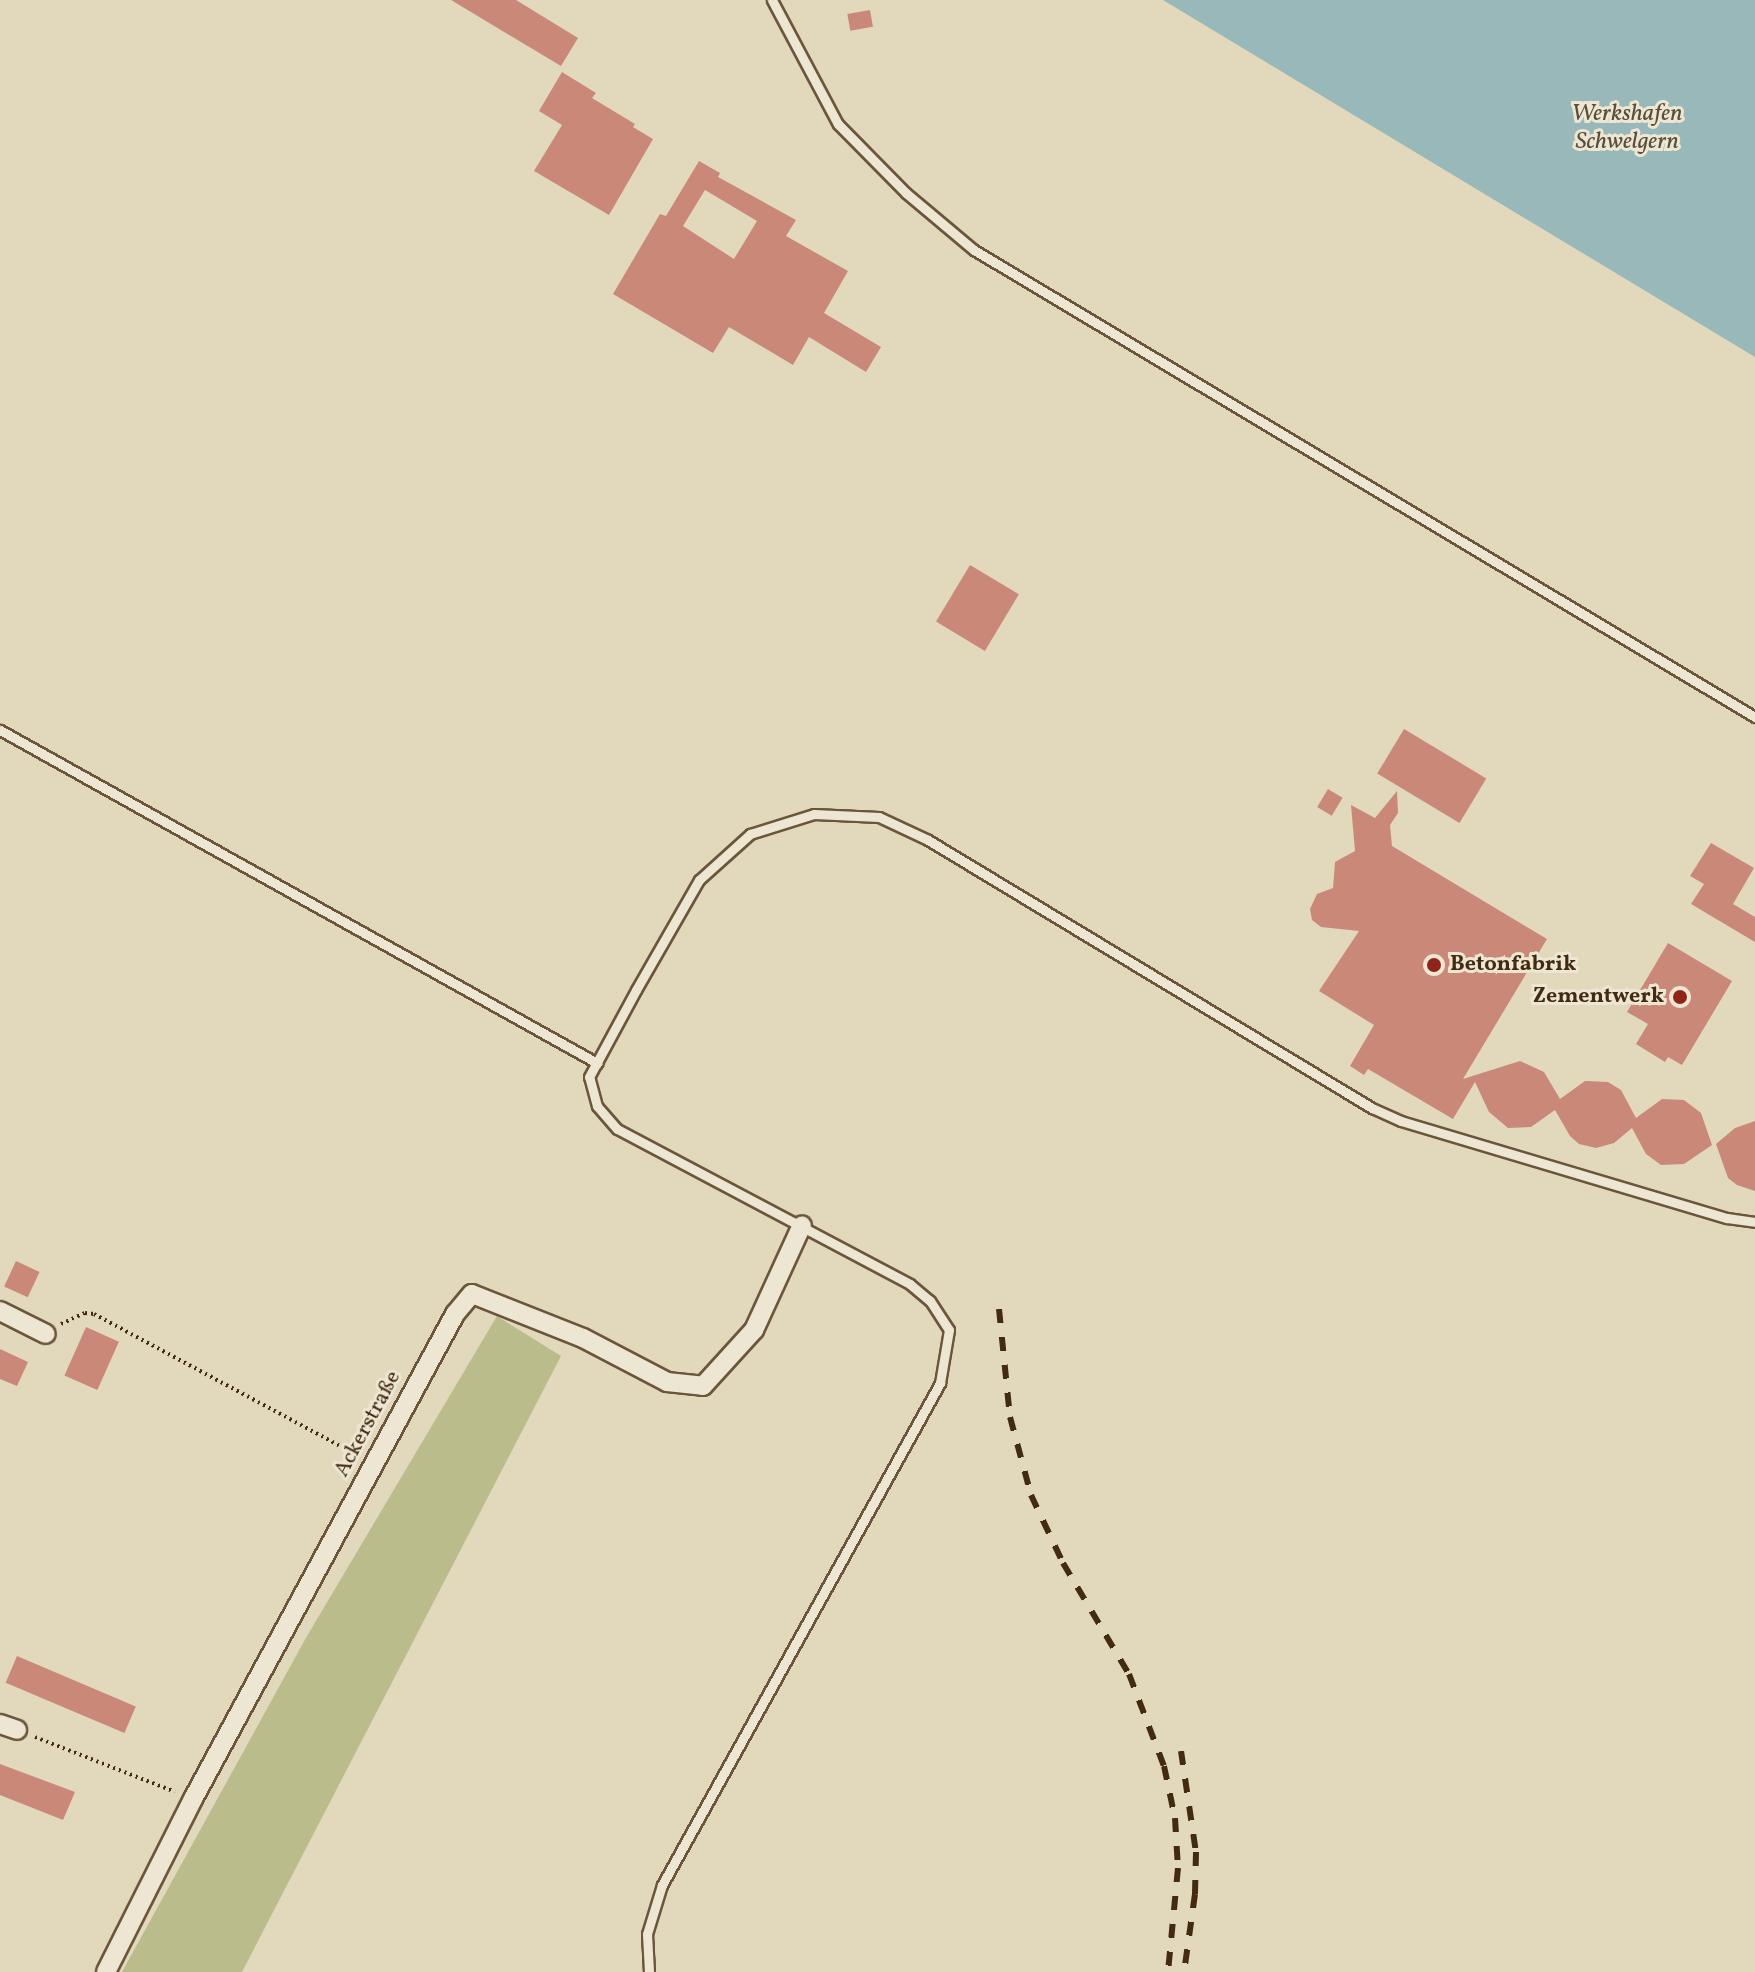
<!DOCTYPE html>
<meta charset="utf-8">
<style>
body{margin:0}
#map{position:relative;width:1755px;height:1972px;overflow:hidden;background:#e2d8bb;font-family:Vollkorn,serif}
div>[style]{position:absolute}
.green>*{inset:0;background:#bbbc8b}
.water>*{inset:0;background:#98b8b9}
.building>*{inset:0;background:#ca8978;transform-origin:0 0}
.path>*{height:4px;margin-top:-2px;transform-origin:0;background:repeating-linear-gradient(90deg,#432b11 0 2px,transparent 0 6px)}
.roads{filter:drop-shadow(2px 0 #6b563c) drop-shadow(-2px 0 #6b563c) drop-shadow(0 2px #6b563c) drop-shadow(0 -2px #6b563c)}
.service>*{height:9px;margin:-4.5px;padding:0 4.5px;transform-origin:4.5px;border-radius:4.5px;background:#ece6d3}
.minor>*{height:18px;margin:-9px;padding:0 9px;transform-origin:9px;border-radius:9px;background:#ece6d3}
.rail>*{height:6px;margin-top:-3px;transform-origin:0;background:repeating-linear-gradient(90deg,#432b11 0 14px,transparent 0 28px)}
.dots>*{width:22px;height:22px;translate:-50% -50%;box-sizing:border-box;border:4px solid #ece6d3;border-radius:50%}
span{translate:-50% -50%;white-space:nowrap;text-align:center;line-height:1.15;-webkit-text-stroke:6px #ece6d3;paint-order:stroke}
.poi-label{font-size:22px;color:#432b11;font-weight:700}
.left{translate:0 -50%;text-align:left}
.right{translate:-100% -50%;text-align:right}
.street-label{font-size:22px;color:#432b11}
.water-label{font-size:24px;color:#584e3b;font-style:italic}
</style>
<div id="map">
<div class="green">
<i style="clip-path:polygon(497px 1316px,561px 1356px,242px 1972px,122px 1972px,307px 1636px)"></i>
</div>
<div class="water">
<i style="clip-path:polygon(1163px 0,1755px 0,1755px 357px)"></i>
</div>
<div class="building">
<i style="clip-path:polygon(451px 0,516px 0,578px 38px,561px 66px)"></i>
<i style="left:870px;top:10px;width:17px;height:23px;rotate:80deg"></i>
<i style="clip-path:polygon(562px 72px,596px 93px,592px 98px,635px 124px,633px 127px,653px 139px,609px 215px,534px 171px,562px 125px,539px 111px)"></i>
<i style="clip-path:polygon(evenodd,699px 161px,720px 173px,718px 177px,796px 220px,786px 236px,848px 271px,824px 313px,881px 347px,866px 372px,809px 337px,793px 365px,729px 327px,713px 353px,613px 294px,660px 214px,666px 216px,699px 161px,705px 190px,757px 221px,734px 259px,683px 226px,705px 190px)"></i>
<i style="left:970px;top:565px;width:57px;height:66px;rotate:31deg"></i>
<i style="left:1404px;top:729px;width:96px;height:52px;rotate:31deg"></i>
<i style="left:1328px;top:789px;width:17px;height:21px;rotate:31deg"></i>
<i style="clip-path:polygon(1397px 791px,1398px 813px,1390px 825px,1392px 846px,1547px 939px,1463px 1079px,1520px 1061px,1544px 1072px,1560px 1099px,1585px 1081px,1608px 1082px,1621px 1090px,1636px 1118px,1662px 1099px,1684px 1100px,1701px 1113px,1712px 1145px,1684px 1164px,1661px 1165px,1646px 1154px,1632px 1128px,1614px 1143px,1596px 1148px,1579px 1144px,1570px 1136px,1555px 1110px,1531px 1127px,1508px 1128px,1489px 1112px,1475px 1082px,1453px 1119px,1368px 1069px,1364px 1075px,1350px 1066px,1374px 1025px,1319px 991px,1359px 931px,1321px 927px,1312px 920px,1310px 909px,1317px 894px,1333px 888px,1335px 862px,1355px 851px,1351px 805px,1375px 818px)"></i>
<i style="clip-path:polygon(1711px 843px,1754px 868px,1733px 904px,1755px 917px,1755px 942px,1691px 904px,1704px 884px,1690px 876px)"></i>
<i style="clip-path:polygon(1668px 943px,1732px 981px,1682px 1065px,1668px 1057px,1665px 1062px,1636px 1044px,1648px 1024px,1627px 1012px)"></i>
<i style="clip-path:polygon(1755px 1121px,1755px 1191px,1737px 1185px,1728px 1178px,1716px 1144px,1735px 1128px)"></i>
<i style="left:16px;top:1261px;width:26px;height:28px;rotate:25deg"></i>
<i style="left:86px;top:1327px;width:36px;height:53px;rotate:24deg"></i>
<i style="clip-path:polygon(0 1349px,28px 1362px,17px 1386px,0 1379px)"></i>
<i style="left:17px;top:1656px;width:129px;height:29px;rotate:23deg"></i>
<i style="clip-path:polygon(0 1764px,75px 1792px,63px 1820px,0 1795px)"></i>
</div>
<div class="path">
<i style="left:61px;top:1324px;width:26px;rotate:-25deg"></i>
<i style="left:85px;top:1313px;width:9px;rotate:6deg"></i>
<i style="left:94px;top:1314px;width:294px;rotate:28.2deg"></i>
<i style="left:35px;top:1737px;width:150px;rotate:21.4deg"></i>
</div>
<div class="roads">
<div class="service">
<i style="left:772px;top:0;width:140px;rotate:62deg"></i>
<i style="left:838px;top:124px;width:97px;rotate:45.4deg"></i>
<i style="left:906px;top:193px;width:89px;rotate:40deg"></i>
<i style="left:974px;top:250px;width:910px;rotate:30.88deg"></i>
<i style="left:0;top:730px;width:684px;rotate:29.15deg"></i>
<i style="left:649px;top:1972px;width:38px;rotate:-93deg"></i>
<i style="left:647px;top:1934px;width:51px;rotate:-73deg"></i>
<i style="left:662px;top:1885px;width:574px;rotate:-61.02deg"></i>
<i style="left:940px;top:1383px;width:54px;rotate:-80.4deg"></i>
<i style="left:949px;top:1330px;width:35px;rotate:-123deg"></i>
<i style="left:930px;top:1301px;width:26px;rotate:-140deg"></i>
<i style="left:910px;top:1284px;width:331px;rotate:-152.1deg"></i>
<i style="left:617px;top:1129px;width:30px;rotate:-131deg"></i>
<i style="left:597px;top:1106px;width:30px;rotate:-105deg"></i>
<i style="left:589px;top:1077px;width:99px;rotate:-61.6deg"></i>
<i style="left:636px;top:990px;width:127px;rotate:-60.2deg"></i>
<i style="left:699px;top:880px;width:69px;rotate:-42deg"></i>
<i style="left:750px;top:834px;width:67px;rotate:-17.4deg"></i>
<i style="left:814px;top:814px;width:65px;rotate:2.6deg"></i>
<i style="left:879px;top:817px;width:54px;rotate:25.1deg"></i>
<i style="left:928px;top:840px;width:519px;rotate:31.12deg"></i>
<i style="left:1372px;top:1108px;width:32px;rotate:24deg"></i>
<i style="left:1401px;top:1121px;width:340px;rotate:16.6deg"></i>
<i style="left:1727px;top:1218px;width:28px;rotate:8deg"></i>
</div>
<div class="minor">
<i style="left:0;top:1311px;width:51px;rotate:26.6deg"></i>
<i style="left:0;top:1724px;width:18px;rotate:19deg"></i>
<i style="left:106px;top:1972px;width:194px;rotate:-63.3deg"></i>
<i style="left:193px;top:1799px;width:551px;rotate:-61.62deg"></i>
<i style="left:455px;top:1314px;width:26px;rotate:-50deg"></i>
<i style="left:472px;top:1294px;width:119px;rotate:21.6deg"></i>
<i style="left:583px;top:1338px;width:95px;rotate:27.6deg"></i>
<i style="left:667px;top:1382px;width:36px;rotate:6deg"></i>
<i style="left:703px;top:1386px;width:76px;rotate:-47.7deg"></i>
<i style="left:754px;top:1330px;width:115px;rotate:-65.4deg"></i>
</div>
</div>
<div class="rail">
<i style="left:999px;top:1309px;width:109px;rotate:84.2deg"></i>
<i style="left:1010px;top:1417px;width:81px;rotate:74.9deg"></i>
<i style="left:1031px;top:1495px;width:75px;rotate:64.8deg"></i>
<i style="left:1063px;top:1563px;width:129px;rotate:59.3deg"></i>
<i style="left:1129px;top:1674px;width:98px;rotate:69.2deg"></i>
<i style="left:1164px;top:1766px;width:53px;rotate:78.1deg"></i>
<i style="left:1175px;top:1818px;width:50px;rotate:86.6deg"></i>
<i style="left:1178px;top:1868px;width:104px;rotate:95.5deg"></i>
<i style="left:1181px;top:1751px;width:102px;rotate:81.6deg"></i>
<i style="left:1196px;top:1852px;width:42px;rotate:91.4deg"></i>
<i style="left:1195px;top:1894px;width:79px;rotate:98deg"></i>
</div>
<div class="dots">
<i style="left:1434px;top:965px;background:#8f2418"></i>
<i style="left:1680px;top:997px;background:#8f2418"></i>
</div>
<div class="poi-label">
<span class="left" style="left:1450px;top:965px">Betonfabrik</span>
<span class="right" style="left:1664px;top:997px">Zementwerk</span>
</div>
<div class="street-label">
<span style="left:368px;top:1424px;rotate:-62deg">Ackerstraße</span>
</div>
<div class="water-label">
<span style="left:1627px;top:129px">Werkshafen<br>Schwelgern</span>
</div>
</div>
